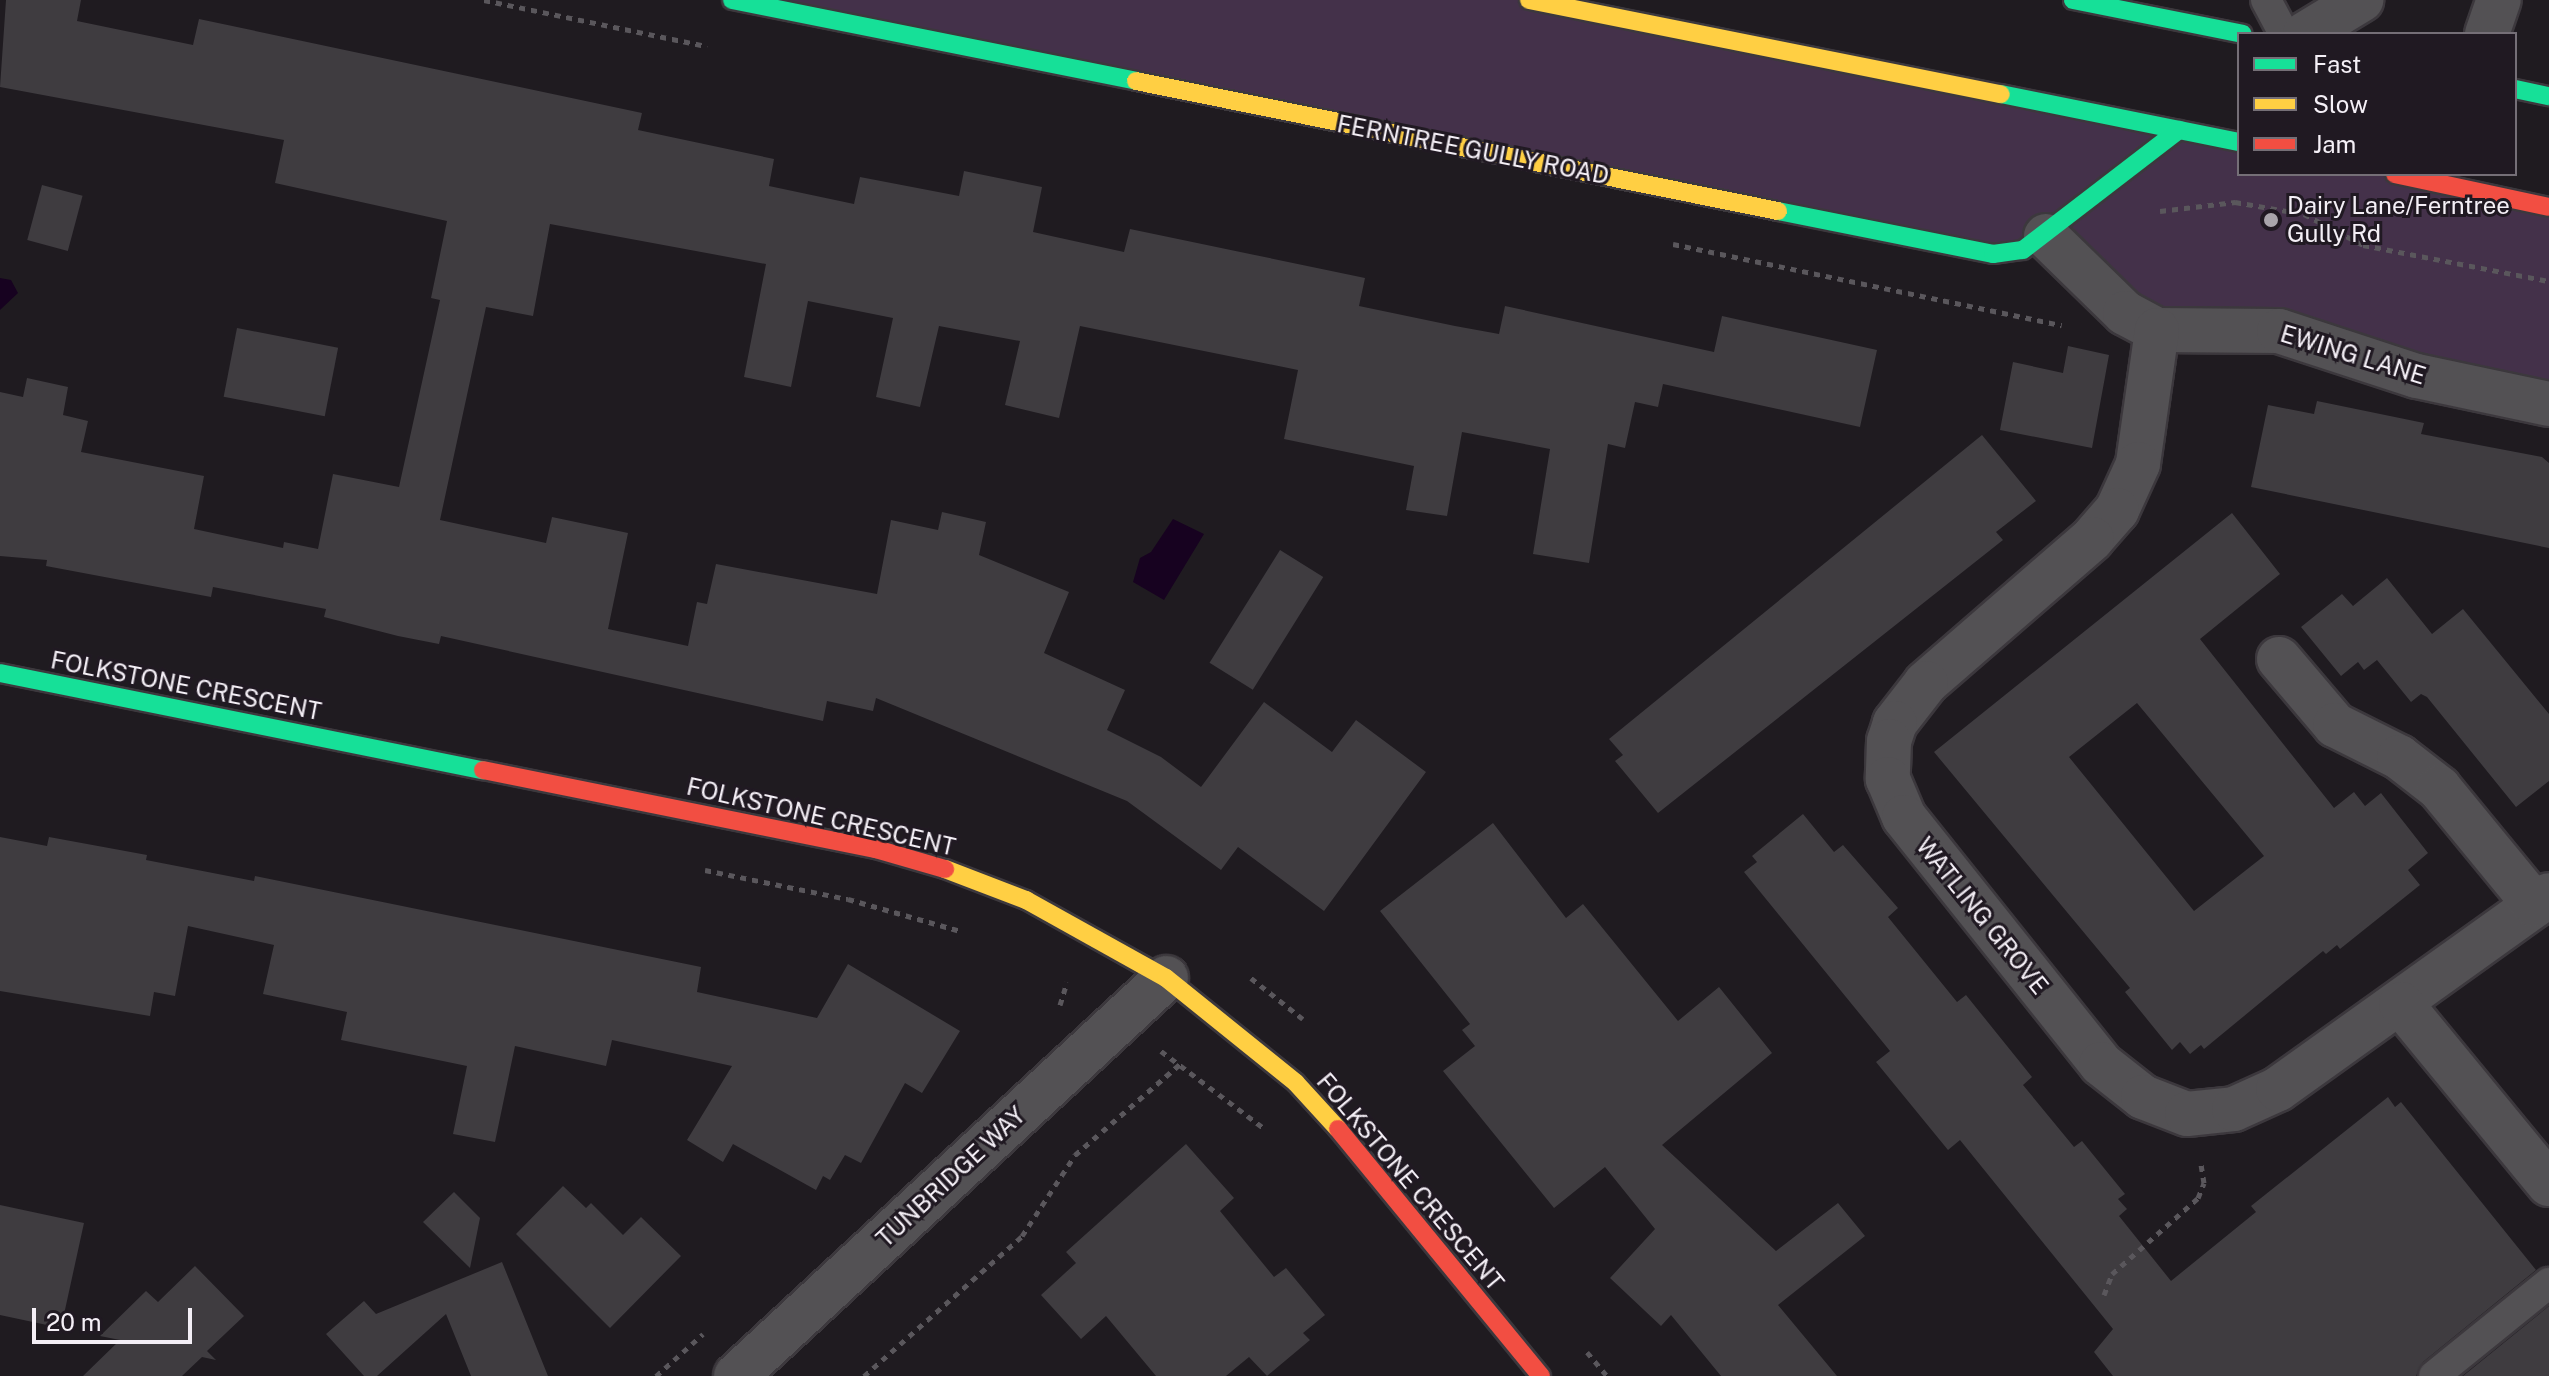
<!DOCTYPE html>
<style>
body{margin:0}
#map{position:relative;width:2549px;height:1376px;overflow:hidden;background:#1f1b20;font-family:"Public Sans",sans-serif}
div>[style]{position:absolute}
.green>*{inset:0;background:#44314a}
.water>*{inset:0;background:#170220}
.building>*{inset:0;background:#3f3c40;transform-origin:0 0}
.path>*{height:5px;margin-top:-2.5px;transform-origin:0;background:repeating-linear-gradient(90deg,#5a575c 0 6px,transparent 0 12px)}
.roads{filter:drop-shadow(2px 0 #3c383d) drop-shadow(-2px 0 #3c383d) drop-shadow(0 2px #3c383d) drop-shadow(0 -2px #3c383d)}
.lane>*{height:30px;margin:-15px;padding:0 15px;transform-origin:15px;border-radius:15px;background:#535154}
.street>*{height:44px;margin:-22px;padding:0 22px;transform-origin:22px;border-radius:22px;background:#535154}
.fast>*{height:18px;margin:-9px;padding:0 9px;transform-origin:9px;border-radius:9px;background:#16e098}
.slow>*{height:18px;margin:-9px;padding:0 9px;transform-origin:9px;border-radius:9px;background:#ffcf43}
.jam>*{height:18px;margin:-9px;padding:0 9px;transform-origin:9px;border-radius:9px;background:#f24e42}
.dots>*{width:22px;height:22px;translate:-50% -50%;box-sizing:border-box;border:4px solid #201922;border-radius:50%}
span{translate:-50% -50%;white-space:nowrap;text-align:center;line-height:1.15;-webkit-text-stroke:6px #201922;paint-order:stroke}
.street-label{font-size:24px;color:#f4eff6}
.poi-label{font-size:24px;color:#f4eff6}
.left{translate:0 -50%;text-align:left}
.legend{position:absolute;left:2237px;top:32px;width:280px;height:144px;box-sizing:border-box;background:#201922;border:2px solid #756f77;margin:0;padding:10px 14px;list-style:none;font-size:24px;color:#f4eff6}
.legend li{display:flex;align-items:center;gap:16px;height:40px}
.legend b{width:40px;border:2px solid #756f77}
.scale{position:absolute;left:32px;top:1308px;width:160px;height:36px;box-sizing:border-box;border:4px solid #f4eff6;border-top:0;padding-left:10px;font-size:24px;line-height:28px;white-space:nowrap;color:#f4eff6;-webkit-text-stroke:6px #201922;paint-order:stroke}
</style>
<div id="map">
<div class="green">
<i style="clip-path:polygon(732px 0,1529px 0,2239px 142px,2239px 174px,2395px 174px,2549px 207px,2549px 404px,2210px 331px,2023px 250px)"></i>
</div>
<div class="water">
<i style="clip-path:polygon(0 278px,11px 280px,18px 293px,0 310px)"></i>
<i style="clip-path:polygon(1173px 519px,1204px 534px,1164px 600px,1133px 582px,1140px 558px,1151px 552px)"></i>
</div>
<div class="building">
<i style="clip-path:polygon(6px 0,81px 0,77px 21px,193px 45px,199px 19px,642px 113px,638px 130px,774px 159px,769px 186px,854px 204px,860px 177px,959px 196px,964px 171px,1042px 187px,1033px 232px,1124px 252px,1130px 229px,1365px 278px,1359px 306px,1455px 326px,1499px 334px,1505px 306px,1714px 352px,1722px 316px,1877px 350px,1860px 427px,1663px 384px,1658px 407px,1635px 402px,1625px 448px,1608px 444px,1589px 563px,1533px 554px,1550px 449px,1462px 432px,1447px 516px,1406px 510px,1414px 466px,1284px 439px,1298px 370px,1080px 326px,1059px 418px,1005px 405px,1020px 341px,939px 326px,920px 407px,876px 397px,893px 318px,808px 301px,791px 387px,744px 377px,766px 264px,550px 224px,533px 316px,486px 307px,440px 520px,546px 543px,552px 517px,628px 533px,608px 629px,688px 646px,697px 602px,707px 604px,716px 564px,877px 594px,891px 520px,938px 530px,942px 512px,986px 522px,979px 555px,1069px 592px,1044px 653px,1125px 690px,1107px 730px,1161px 757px,1201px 787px,1264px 702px,1332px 752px,1356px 720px,1426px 772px,1324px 911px,1238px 847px,1221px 870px,1127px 801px,876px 698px,873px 711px,827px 701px,823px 721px,441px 636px,439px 644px,398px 636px,324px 617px,326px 609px,213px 587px,211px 597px,46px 566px,47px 560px,0 556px,0 392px,23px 397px,27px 378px,68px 387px,63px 415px,88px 421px,81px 452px,204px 476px,194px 529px,283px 548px,284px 542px,318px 549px,333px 474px,399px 487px,440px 300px,431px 298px,447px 221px,275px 183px,284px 140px,0 87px)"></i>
<i style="left:42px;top:185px;width:42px;height:57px;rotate:15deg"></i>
<i style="left:237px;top:328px;width:103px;height:70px;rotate:11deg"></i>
<i style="clip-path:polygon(2068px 346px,2109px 355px,2092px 448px,2000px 430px,2013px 362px,2063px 373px)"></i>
<i style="clip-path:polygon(2317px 401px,2424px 423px,2421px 434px,2542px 457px,2549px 463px,2549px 548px,2251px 487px,2268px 405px,2314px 414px)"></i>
<i style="clip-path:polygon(1982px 435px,2036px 501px,1996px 532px,2003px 540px,1658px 813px,1615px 761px,1623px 755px,1609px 739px)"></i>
<i style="clip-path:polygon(evenodd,2232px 513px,2280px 574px,2200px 639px,2334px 808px,2354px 792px,2365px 806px,2381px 793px,2428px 853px,2408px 870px,2420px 885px,2340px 949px,2337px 945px,2326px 954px,2323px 951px,2204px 1049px,2201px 1045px,2190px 1054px,2180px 1042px,2172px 1050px,2125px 992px,2130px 988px,1934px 752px,2232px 513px,2137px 703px,2264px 856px,2194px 911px,2069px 757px,2137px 703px)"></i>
<i style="left:1280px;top:550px;width:51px;height:133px;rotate:32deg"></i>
<i style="clip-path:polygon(2387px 578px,2432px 634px,2463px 609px,2549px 714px,2549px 781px,2516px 807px,2427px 697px,2421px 694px,2411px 702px,2377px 660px,2364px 670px,2358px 662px,2341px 676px,2301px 627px,2342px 594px,2353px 606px)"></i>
<i style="clip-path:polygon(1803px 814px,1834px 852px,1843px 845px,1898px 908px,1888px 917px,1957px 1002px,1966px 995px,2032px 1077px,2023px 1085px,2074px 1147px,2082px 1141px,2125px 1194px,2118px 1199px,2127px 1209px,2119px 1216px,2171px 1281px,2256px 1212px,2251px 1206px,2388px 1097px,2395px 1107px,2401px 1102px,2536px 1270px,2423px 1362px,2416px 1376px,2113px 1376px,2094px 1352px,2113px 1329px,1960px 1140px,1948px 1150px,1876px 1062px,1890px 1051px,1744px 872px,1757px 862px,1752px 856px)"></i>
<i style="clip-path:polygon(1493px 823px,1566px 918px,1583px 904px,1678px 1021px,1719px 987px,1772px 1053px,1662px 1145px,1776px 1251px,1838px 1203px,1865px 1236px,1778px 1305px,1837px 1376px,1721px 1376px,1671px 1315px,1661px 1326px,1610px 1278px,1655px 1229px,1605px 1167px,1554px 1208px,1443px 1071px,1475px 1046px,1462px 1030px,1470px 1024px,1380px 911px)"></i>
<i style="clip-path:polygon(0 837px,47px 846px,49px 837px,147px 855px,146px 860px,254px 881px,255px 876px,701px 967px,697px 992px,817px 1018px,848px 964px,960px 1031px,922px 1093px,905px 1083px,861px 1163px,845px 1155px,830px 1180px,823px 1176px,816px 1190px,733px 1144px,723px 1162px,687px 1140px,732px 1066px,612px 1040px,606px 1066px,515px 1046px,495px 1142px,453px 1134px,467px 1066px,341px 1040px,347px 1012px,263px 994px,274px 945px,188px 926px,175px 996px,154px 992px,150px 1016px,0 991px)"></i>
<i style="clip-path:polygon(1186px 1144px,1234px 1198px,1220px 1211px,1274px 1277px,1286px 1268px,1325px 1315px,1303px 1333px,1310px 1340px,1267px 1376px,1249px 1357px,1226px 1376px,1156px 1376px,1106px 1316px,1081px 1339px,1041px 1295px,1076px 1263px,1066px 1252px)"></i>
<i style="clip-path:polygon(563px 1186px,586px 1208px,591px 1203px,623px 1235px,641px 1217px,681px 1256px,610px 1328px,516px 1234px)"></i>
<i style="clip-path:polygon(454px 1192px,480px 1218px,470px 1268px,423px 1222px)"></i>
<i style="clip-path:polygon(0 1205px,84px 1223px,61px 1328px,0 1315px)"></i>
<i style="clip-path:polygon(502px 1262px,548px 1376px,471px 1376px,446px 1314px,377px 1376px,364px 1376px,326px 1334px,364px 1301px,376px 1314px)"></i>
<i style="clip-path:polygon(195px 1266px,244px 1316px,207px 1351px,216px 1360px,202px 1357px,182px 1376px,83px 1376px,120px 1340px,100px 1336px,146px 1291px,158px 1302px)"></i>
<i style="clip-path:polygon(2549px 1306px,2549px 1376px,2463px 1376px)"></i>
</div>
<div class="path">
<i style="left:484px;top:0;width:228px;rotate:11.7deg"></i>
<i style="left:2160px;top:211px;width:76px;rotate:-6.8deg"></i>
<i style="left:2235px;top:202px;width:70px;rotate:9.9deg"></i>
<i style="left:2304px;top:214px;width:67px;rotate:27.7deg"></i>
<i style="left:2363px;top:245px;width:189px;rotate:11deg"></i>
<i style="left:1673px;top:244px;width:397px;rotate:11.8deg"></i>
<i style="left:705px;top:870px;width:146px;rotate:11.5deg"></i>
<i style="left:848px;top:899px;width:116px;rotate:15.9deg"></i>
<i style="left:1251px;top:978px;width:66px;rotate:38.3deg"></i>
<i style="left:1060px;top:1005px;width:24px;rotate:-73deg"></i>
<i style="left:1161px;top:1051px;width:130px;rotate:36.9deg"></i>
<i style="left:2104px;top:1295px;width:22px;rotate:-69deg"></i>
<i style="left:2112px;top:1274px;width:115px;rotate:-41.5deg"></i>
<i style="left:2198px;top:1198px;width:16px;rotate:-68deg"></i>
<i style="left:2204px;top:1183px;width:20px;rotate:-99deg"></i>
<i style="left:1587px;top:1352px;width:31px;rotate:50deg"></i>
<i style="left:656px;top:1376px;width:63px;rotate:-41.8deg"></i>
<i style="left:864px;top:1376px;width:211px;rotate:-41.5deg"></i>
<i style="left:1022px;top:1236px;width:97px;rotate:-56.8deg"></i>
<i style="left:1075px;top:1155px;width:139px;rotate:-40.9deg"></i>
</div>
<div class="roads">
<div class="lane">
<i style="left:2266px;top:0;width:38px;rotate:62deg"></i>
<i style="left:2434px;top:1376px;width:148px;rotate:-39deg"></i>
</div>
<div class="street">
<i style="left:2305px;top:34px;width:66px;rotate:-31.3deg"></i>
<i style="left:2487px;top:34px;width:36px;rotate:-71deg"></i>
<i style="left:2046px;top:236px;width:110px;rotate:44.3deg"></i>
<i style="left:2125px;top:313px;width:36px;rotate:28deg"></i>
<i style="left:2157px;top:330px;width:122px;rotate:0.5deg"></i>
<i style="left:2279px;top:331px;width:145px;rotate:18.1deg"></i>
<i style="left:2417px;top:376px;width:135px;rotate:12deg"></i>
<i style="left:2157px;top:330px;width:135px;rotate:98.1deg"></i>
<i style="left:2138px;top:464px;width:51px;rotate:114.5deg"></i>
<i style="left:2117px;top:510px;width:38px;rotate:131deg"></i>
<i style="left:2092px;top:539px;width:220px;rotate:139.1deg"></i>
<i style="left:1926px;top:683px;width:51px;rotate:127.8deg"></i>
<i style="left:1895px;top:723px;width:19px;rotate:108deg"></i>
<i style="left:1889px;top:741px;width:38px;rotate:92deg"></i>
<i style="left:1888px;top:779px;width:41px;rotate:67.2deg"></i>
<i style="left:1904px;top:817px;width:316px;rotate:51.4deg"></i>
<i style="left:2101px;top:1064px;width:53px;rotate:38.2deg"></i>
<i style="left:2143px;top:1097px;width:47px;rotate:21.1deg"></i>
<i style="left:2187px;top:1114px;width:47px;rotate:-6.1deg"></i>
<i style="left:2234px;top:1109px;width:48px;rotate:-24.4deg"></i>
<i style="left:2278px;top:1089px;width:333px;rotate:-35.6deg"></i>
<i style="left:2279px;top:659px;width:87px;rotate:49.7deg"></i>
<i style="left:2335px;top:725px;width:72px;rotate:26.6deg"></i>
<i style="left:2399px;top:757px;width:51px;rotate:37.8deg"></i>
<i style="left:2439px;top:788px;width:151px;rotate:50.6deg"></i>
<i style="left:2401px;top:1004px;width:233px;rotate:50.6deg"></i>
<i style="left:736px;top:1376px;width:586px;rotate:-42.79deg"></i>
</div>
<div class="fast">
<i style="left:732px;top:0;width:412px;rotate:11.3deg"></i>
<i style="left:2073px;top:0;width:173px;rotate:11.3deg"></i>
<i style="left:2515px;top:89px;width:35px;rotate:12deg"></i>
<i style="left:2001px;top:94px;width:243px;rotate:11.4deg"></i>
<i style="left:1778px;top:211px;width:219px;rotate:11.3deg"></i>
<i style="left:1993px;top:254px;width:30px;rotate:-8deg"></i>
<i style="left:2023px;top:250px;width:197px;rotate:-37.6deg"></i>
<i style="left:0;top:673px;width:493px;rotate:11.4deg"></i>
</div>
<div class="slow">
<i style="left:1529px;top:0;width:481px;rotate:11.3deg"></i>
<i style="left:1136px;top:81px;width:655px;rotate:11.45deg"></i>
<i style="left:945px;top:869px;width:87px;rotate:20.9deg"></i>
<i style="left:1026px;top:900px;width:160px;rotate:29.1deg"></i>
<i style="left:1166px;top:978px;width:167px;rotate:38.9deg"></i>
<i style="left:1296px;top:1083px;width:62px;rotate:47.6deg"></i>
</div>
<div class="jam">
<i style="left:2395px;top:174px;width:157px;rotate:12.1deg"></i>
<i style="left:483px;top:770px;width:401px;rotate:11.4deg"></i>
<i style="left:876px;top:849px;width:72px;rotate:16.2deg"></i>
<i style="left:1338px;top:1129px;width:320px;rotate:50.6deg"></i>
</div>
</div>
<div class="dots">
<i style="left:2271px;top:220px;background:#a9a5ab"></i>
</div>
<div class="street-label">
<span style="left:1473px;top:150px;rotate:11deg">FERNTREE GULLY ROAD</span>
<span style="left:2353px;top:355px;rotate:17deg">EWING LANE</span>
<span style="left:186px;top:686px;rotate:11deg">FOLKSTONE CRESCENT</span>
<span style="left:821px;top:817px;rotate:13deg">FOLKSTONE CRESCENT</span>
<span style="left:1982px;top:916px;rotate:51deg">WATLING GROVE</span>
<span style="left:951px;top:1177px;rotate:-43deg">TUNBRIDGE WAY</span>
<span style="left:1410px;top:1182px;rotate:50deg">FOLKSTONE CRESCENT</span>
</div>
<div class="poi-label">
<span class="left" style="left:2287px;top:220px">Dairy Lane/Ferntree<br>Gully Rd</span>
</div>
<ul class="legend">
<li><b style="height:10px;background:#16e098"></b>Fast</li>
<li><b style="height:10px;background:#ffcf43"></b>Slow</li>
<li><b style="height:10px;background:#f24e42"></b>Jam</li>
</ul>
<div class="scale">20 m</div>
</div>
